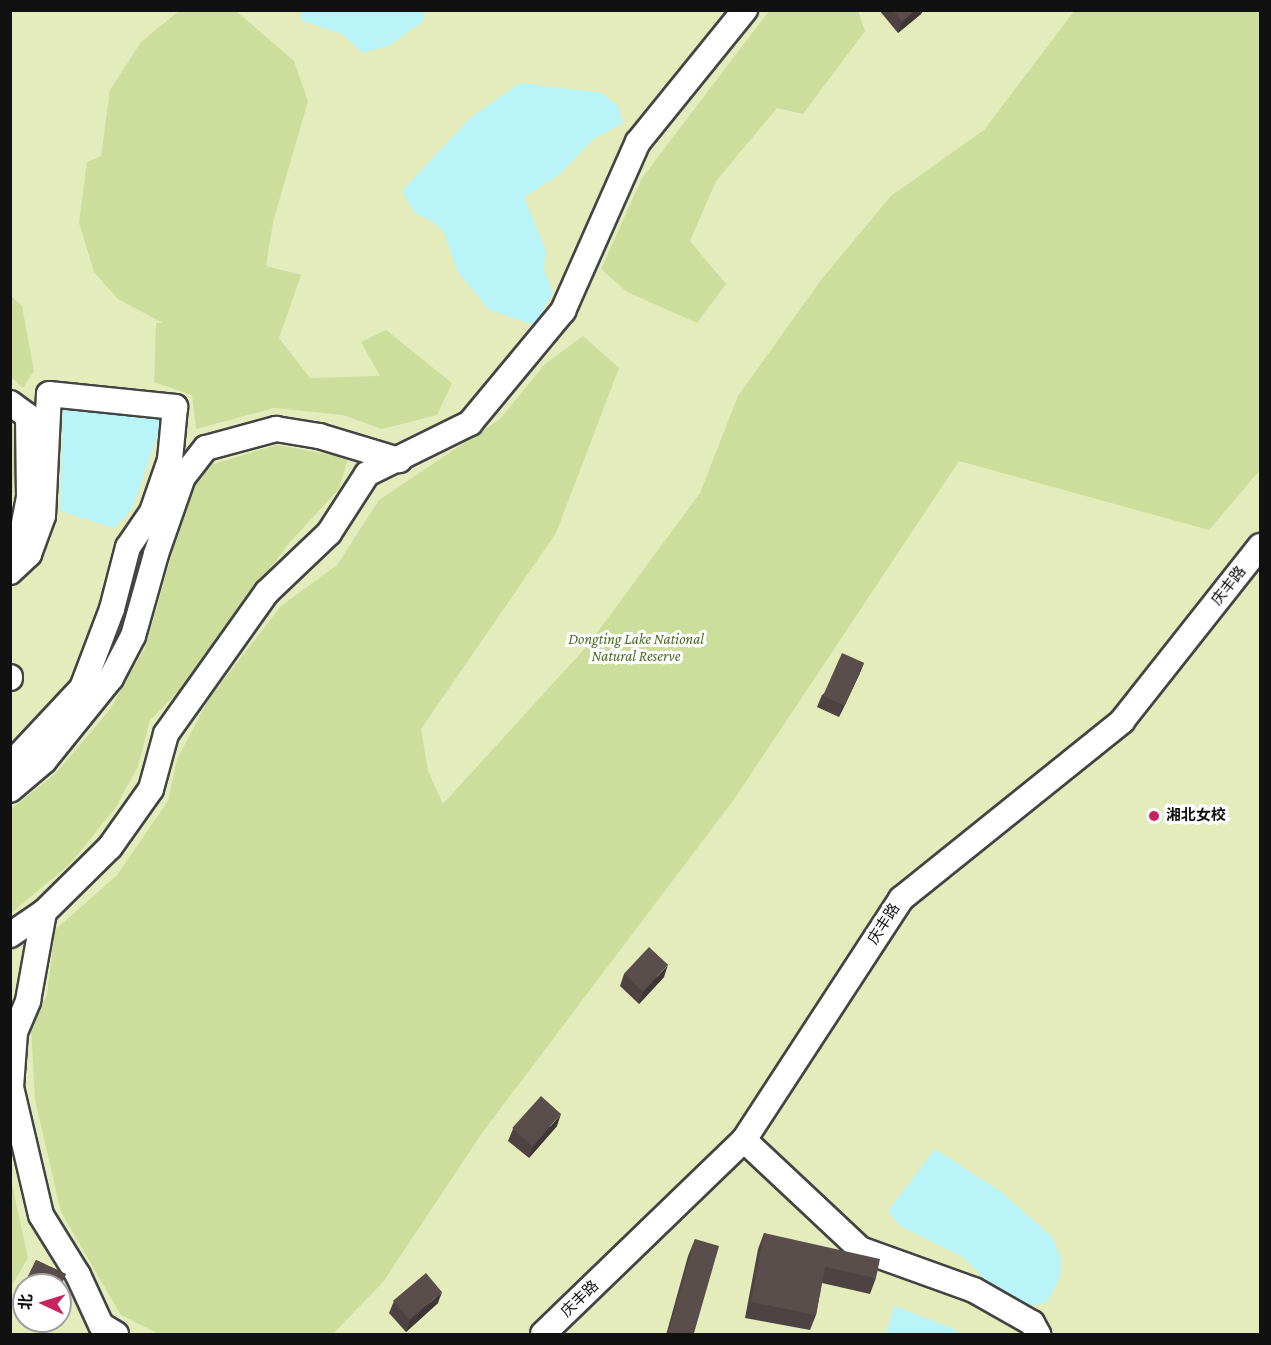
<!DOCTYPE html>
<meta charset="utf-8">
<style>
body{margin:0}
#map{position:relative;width:1271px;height:1345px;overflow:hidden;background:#fffaf5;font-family:"Crimson Pro","Noto Sans SC",serif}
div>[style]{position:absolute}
.green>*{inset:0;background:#e4ecbc}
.forest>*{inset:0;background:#cddd9b}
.water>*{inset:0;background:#b8f4f8}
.roads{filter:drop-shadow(2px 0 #444) drop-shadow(-2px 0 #444) drop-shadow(0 2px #444) drop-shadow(0 -2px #444)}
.minor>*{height:24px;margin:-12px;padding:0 12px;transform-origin:12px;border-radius:12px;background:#fff}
.wall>*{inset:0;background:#4d4342}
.shaded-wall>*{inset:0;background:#3f3736}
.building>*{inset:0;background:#5a4e4d;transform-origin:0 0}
.dots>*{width:16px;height:16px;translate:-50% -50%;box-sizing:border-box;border:3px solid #fff;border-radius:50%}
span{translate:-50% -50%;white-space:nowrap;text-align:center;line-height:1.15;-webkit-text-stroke:6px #fff;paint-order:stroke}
.street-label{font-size:15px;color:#111}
.park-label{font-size:15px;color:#476c1e;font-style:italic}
.poi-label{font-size:15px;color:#111;font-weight:700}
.left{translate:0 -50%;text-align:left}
.frame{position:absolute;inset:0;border:12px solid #111;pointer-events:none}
.north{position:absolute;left:12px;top:1273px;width:60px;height:60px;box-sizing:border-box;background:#fff;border:2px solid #a0a0a0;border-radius:50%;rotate:274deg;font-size:16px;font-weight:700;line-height:24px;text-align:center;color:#111}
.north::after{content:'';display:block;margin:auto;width:21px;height:27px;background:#c7235e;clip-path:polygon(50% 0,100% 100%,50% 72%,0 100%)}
</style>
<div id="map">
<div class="green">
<i style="clip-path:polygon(evenodd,10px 11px,1260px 11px,1260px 1334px,11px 1334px,10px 11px,24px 1285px,60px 1285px,60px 1321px,24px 1321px,24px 1285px)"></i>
</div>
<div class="forest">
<i style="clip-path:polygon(1075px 10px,1260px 11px,1260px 470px,1209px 530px,959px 461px,735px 798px,482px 1133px,383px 1282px,333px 1334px,159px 1334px,121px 1315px,61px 1212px,35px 1100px,31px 1027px,47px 995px,55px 930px,117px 875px,168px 801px,177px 759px,209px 699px,281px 606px,337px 565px,379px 500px,500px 419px,545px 364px,583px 336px,619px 368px,556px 533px,421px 729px,428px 771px,443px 804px,588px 645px,700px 493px,738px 396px,821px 280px,891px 196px,984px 130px)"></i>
<i style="clip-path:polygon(179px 11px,236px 11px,294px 61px,308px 101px,273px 222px,266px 266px,301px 275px,279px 338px,310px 378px,380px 376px,361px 342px,386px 330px,452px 383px,437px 415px,382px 429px,343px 415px,274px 408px,196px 429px,192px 395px,154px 382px,156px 323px,163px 323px,118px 299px,94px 272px,79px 223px,87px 162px,101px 156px,110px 90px,141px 42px)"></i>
<i style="clip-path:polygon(769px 11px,858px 11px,865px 31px,803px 114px,777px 108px,716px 181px,690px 241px,726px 284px,697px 323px,627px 292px,601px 269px,642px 178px)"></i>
<i style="clip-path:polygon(10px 295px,22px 306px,34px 371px,23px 388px,11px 377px)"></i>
<i style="clip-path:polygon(10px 423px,17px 434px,11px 515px,10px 515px)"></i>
<i style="clip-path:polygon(277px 445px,348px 458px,339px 489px,289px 543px,182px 688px,150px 720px,138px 766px,116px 807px,70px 864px,11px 913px,11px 809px,56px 773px,109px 711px,145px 648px,189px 494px,210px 465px)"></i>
<i style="clip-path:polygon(10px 1175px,28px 1258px,11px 1287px,10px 1287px)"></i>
</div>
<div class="water">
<i style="clip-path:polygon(300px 11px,424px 11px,424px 20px,390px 45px,363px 53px,342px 34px,301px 20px)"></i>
<i style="clip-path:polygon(520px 83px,602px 93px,618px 106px,623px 123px,593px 139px,561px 173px,524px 197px,546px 251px,544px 270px,553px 293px,534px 325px,489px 310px,457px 271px,445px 234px,435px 223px,414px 212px,402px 191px,470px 118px)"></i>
<i style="clip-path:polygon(63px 408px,164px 417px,132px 509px,114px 528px,60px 511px)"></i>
<i style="clip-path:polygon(935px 1149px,1001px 1192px,1052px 1237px,1061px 1258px,1060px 1278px,1046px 1303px,1028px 1306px,996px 1290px,963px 1257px,900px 1226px,888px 1211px)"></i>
<i style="clip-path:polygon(894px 1306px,957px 1330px,955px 1334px,886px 1334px)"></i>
</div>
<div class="roads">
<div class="minor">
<i style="left:10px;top:403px;width:22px;rotate:36deg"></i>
<i style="left:28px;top:416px;width:81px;rotate:89.3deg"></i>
<i style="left:29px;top:497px;width:36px;rotate:101deg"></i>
<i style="left:22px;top:532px;width:16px;rotate:140deg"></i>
<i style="left:10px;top:572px;width:26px;rotate:-43deg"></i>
<i style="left:29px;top:554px;width:40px;rotate:-69.8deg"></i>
<i style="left:43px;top:516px;width:122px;rotate:-87.2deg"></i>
<i style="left:49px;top:394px;width:127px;rotate:5.9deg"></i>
<i style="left:175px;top:407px;width:53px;rotate:95.4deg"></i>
<i style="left:170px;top:460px;width:55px;rotate:109.1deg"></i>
<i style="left:152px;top:512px;width:42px;rotate:124.4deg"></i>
<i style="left:128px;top:547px;width:64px;rotate:104.5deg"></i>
<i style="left:112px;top:609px;width:85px;rotate:110.8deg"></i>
<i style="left:82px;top:688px;width:105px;rotate:133.1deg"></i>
<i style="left:10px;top:677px;width:1px;rotate:90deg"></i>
<i style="left:10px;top:790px;width:45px;rotate:-40.5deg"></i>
<i style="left:44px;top:761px;width:107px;rotate:-51.1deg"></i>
<i style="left:111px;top:678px;width:47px;rotate:-62.4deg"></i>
<i style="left:133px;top:636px;width:85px;rotate:-74.3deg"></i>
<i style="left:156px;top:554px;width:82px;rotate:-70.7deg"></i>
<i style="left:183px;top:477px;width:37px;rotate:-52deg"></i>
<i style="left:206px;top:448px;width:73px;rotate:-15.2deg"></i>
<i style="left:276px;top:429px;width:44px;rotate:9.2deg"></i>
<i style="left:319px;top:436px;width:84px;rotate:16.7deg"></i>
<i style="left:10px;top:935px;width:41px;rotate:-34.1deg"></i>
<i style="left:744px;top:1140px;width:159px;rotate:43.2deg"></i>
<i style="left:860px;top:1249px;width:121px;rotate:19.8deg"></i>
<i style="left:974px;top:1290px;width:67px;rotate:29.6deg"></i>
<i style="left:1032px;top:1323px;width:13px;rotate:61deg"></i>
<i style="left:116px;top:1334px;width:17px;rotate:-149deg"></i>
<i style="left:101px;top:1325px;width:55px;rotate:-114.7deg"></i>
<i style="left:78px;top:1275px;width:70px;rotate:-121.7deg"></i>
<i style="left:41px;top:1215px;width:131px;rotate:-103.2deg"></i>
<i style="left:11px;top:1087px;width:55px;rotate:-85.8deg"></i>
<i style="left:15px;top:1032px;width:34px;rotate:-67deg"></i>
<i style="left:28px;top:1001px;width:90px;rotate:-79.8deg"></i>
<i style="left:44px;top:912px;width:93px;rotate:-44.6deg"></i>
<i style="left:110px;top:847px;width:71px;rotate:-54.7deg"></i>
<i style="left:151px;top:789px;width:57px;rotate:-74.7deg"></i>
<i style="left:166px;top:734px;width:174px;rotate:-54.6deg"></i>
<i style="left:267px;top:592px;width:86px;rotate:-43.6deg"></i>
<i style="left:329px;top:533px;width:70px;rotate:-57.2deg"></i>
<i style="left:367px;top:474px;width:115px;rotate:-26.3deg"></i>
<i style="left:470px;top:423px;width:146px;rotate:-50.3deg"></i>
<i style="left:563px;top:311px;width:185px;rotate:-66.1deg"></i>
<i style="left:638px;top:142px;width:170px;rotate:-51deg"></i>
<i style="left:543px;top:1334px;width:279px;rotate:-44deg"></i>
<i style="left:744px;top:1140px;width:288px;rotate:-56.9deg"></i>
<i style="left:901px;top:899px;width:284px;rotate:-38.8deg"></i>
<i style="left:1122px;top:721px;width:223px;rotate:-51.7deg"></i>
</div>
</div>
<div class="wall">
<i style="clip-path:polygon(879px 10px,923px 10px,921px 14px,898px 33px)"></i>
<i style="clip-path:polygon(864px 663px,859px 675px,839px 717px,817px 707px,822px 695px)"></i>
<i style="clip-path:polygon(624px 974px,664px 977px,639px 1004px,620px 986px)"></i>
<i style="clip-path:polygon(557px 1126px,529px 1158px,508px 1141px,513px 1129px)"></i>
<i style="clip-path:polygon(764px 1233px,876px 1278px,870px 1294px,822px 1283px,816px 1315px,810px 1330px,745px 1318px,758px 1249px)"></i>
<i style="clip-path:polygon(695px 1239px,694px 1335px,666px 1335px,688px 1256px)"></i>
<i style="clip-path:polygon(36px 1260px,66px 1274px,60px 1288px,60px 1285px,24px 1285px,24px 1316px,13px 1310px,17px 1299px)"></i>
<i style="clip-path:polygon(394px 1301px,438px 1303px,406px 1332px,389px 1313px)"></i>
<i style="clip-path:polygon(35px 1321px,44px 1321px,42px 1325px)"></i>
</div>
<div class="shaded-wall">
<i style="clip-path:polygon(915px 10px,923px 10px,921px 14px,898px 33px,902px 22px)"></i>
<i style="clip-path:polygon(864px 663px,859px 675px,839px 717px,843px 705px)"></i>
<i style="clip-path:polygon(668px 965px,664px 977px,639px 1004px,643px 992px)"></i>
<i style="clip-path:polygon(561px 1114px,557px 1126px,529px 1158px,533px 1147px)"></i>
<i style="clip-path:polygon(442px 1292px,438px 1303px,406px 1332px,410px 1320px)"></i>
</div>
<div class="building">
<i style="clip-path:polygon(893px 10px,915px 10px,902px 22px)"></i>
<i style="left:842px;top:653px;width:24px;height:47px;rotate:24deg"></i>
<i style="left:649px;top:947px;width:26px;height:37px;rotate:43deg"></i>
<i style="left:541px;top:1096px;width:27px;height:43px;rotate:42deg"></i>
<i style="clip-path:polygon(764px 1233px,880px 1259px,876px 1278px,825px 1267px,816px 1315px,751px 1302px)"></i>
<i style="left:695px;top:1239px;width:25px;height:100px;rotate:16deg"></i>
<i style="clip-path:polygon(36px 1260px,66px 1274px,60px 1285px,24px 1285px,24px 1302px,17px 1299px)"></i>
<i style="left:426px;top:1273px;width:25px;height:43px;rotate:50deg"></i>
</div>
<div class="dots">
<i style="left:1154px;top:816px;background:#c7235e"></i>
</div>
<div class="street-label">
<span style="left:1229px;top:586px;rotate:-52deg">庆丰路</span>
<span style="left:884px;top:924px;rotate:-57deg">庆丰路</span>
<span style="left:580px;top:1299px;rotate:-44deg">庆丰路</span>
</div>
<div class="park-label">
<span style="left:636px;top:648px">Dongting Lake National<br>Natural Reserve</span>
</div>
<div class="poi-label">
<span class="left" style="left:1166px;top:816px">湘北女校</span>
</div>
<div class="frame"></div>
<div class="north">北</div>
</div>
